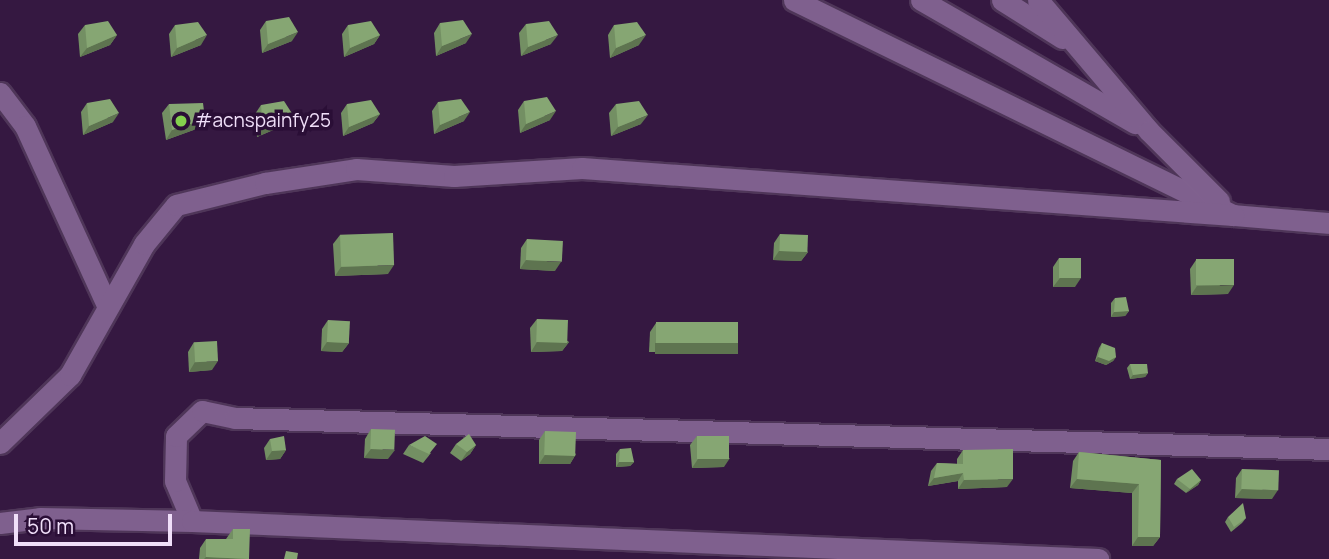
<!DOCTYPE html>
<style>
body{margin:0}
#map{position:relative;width:1329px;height:559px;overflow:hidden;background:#351841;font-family:Manrope,sans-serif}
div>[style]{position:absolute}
.roads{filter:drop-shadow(2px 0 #4f3659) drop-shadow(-2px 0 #4f3659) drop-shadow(0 2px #4f3659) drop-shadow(0 -2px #4f3659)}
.minor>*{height:21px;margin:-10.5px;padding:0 10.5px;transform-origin:10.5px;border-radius:10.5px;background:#7f608e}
.wall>*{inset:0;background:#738f63}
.shaded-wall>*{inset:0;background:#5e7450;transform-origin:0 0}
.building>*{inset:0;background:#86a673;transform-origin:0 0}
.dots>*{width:19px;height:19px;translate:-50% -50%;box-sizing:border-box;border:4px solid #2a0e36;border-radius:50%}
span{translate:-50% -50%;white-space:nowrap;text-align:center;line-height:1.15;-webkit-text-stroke:7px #2a0e36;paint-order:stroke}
.poi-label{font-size:19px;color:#f0dff9}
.left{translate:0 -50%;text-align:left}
.scale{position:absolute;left:14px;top:514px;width:158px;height:32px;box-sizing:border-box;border:4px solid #f0dff9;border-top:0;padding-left:9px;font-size:21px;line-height:24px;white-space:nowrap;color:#f0dff9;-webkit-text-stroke:5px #2a0e36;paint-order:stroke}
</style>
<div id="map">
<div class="roads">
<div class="minor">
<i style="left:794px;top:0;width:489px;rotate:26.1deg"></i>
<i style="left:1233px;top:215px;width:96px;rotate:4.8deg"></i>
<i style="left:921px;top:0;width:247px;rotate:29.9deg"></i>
<i style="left:1002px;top:0;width:71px;rotate:32.3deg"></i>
<i style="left:1038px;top:0;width:172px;rotate:49.7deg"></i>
<i style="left:1149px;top:131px;width:99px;rotate:45deg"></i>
<i style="left:0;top:93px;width:41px;rotate:52.9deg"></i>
<i style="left:25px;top:126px;width:199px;rotate:65.4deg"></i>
<i style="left:0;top:443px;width:98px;rotate:-44.2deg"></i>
<i style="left:70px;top:375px;width:150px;rotate:-60.5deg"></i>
<i style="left:144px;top:244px;width:50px;rotate:-50.6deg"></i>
<i style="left:176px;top:205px;width:92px;rotate:-13.9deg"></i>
<i style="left:265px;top:183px;width:92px;rotate:-8.7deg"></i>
<i style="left:356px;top:169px;width:98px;rotate:4.1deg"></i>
<i style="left:454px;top:176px;width:128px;rotate:-3.6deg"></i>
<i style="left:582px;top:168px;width:653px;rotate:4.13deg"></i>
<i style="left:192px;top:521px;width:43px;rotate:-113deg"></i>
<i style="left:175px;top:481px;width:45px;rotate:-88.7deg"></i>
<i style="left:176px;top:436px;width:36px;rotate:-44deg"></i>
<i style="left:202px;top:411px;width:34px;rotate:12deg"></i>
<i style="left:235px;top:418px;width:1094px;rotate:1.62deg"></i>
<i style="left:0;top:523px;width:40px;rotate:-7.1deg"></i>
<i style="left:40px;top:518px;width:152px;rotate:1.1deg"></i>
<i style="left:192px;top:521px;width:907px;rotate:2.4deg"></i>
</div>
</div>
<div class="wall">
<i style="clip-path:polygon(266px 21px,292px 41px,262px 53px,260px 30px)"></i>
<i style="clip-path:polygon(440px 23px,466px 43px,436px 56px,434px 33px)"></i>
<i style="clip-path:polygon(526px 24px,551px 44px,521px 56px,519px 33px)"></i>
<i style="clip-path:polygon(85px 25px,117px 35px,110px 45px,80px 57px,78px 34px)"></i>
<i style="clip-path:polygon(175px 25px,201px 45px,171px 57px,169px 34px)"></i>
<i style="clip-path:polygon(348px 25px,380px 35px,374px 44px,344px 57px,342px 34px)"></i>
<i style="clip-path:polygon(614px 25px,639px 45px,610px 58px,608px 35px)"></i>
<i style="clip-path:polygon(524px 101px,550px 120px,520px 133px,518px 110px)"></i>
<i style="clip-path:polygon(438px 102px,464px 121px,434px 134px,432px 111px)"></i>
<i style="clip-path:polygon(87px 103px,113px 122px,83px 135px,81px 112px)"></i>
<i style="clip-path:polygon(169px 104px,205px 119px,199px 128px,166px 140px,162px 113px)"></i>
<i style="clip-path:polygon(347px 104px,380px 114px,373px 123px,343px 136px,341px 113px)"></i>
<i style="clip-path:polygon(616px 104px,641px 124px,611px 136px,609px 113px)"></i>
<i style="clip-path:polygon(261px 105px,287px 124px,257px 137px,255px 114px)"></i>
<i style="clip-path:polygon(780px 234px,808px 252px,801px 261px,773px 260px,774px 243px)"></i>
<i style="clip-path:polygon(340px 235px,388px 274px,335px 276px,333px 244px)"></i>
<i style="clip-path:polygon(527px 239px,555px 271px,520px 269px,521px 248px)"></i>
<i style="clip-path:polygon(1059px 258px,1075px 287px,1053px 287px,1053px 267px)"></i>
<i style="clip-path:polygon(1196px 260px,1228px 294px,1191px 295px,1190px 269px)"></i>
<i style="clip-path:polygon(1115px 298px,1129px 311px,1125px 316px,1111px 317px,1111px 303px)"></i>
<i style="clip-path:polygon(537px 319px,569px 342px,562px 351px,531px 352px,530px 328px)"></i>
<i style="clip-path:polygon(328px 320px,349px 343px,342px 352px,321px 351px,322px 329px)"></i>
<i style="clip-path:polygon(656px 323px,738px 343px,732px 352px,649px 352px,650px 332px)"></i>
<i style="clip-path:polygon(194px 342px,212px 370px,189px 372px,188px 352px)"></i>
<i style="clip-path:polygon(1102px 343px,1116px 357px,1113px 361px,1106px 365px,1095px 361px,1099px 348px)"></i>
<i style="clip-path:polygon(1130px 364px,1148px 373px,1145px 377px,1130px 379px,1127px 368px)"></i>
<i style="clip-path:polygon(371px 429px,388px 459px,364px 458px,365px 439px)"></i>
<i style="clip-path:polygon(545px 431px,576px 454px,570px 464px,539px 464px,539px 440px)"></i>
<i style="clip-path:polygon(697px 436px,724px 467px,692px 468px,690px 445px)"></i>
<i style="clip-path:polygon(270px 439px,286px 450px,280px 459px,266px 460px,264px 448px)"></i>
<i style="clip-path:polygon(456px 444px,476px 445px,470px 454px,461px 461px,450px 453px)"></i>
<i style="clip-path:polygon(409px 445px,431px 453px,423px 463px,403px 454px)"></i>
<i style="clip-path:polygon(620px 449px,634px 462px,630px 466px,616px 467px,616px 454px)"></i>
<i style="clip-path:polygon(963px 450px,1007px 487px,958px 489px,958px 481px,928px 486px,931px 471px,937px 463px,957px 464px,957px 459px)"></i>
<i style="clip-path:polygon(1079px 452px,1161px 460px,1160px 537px,1153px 546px,1132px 546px,1132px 493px,1070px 488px,1073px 461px)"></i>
<i style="clip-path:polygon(1242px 469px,1272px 499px,1235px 498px,1236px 478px)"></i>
<i style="clip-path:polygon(1177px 479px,1201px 480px,1198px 485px,1186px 493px,1174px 484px)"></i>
<i style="clip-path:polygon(1228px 517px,1246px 518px,1242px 523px,1231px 532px,1225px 522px)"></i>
<i style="clip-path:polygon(233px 529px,249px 559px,199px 559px,200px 548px,206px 539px,226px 539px)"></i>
</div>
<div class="shaded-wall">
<i style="clip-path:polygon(298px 32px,292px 41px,262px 53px,268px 44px)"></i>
<i style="clip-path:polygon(472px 34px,466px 43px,436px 56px,442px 46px)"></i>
<i style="clip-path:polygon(117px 35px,110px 45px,80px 57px,87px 48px)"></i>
<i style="clip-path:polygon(207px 35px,201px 45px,171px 57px,177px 48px)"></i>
<i style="clip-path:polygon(380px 35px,374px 44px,344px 57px,350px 48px)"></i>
<i style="clip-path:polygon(558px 35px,551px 44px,521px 56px,528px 47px)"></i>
<i style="clip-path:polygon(646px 35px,639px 45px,610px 58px,616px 48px)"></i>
<i style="clip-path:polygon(556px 111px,550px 120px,520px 133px,526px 124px)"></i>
<i style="clip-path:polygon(470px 112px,464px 121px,434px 134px,440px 125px)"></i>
<i style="clip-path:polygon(119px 113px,113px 122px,83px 135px,89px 126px)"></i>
<i style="clip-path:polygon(380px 114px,373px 123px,343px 136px,349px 127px)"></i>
<i style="clip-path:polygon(293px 115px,287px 124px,257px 137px,263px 128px)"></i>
<i style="clip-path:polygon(648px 115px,641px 124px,611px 136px,618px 127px)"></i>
<i style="clip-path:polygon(205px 119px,199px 128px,166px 140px,172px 130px)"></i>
<i style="clip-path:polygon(779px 251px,808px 252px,801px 261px,773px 260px)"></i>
<i style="clip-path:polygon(526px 260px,561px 262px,555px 271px,520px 269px)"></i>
<i style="clip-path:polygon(394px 265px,388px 274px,335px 276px,341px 267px)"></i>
<i style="clip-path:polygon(1060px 278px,1081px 278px,1075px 287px,1053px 287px)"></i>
<i style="clip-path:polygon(1234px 285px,1228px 294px,1191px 295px,1197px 286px)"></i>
<i style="clip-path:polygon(1129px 311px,1125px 316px,1111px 317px,1114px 312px)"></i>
<i style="clip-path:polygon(327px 342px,349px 343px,342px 352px,321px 351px)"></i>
<i style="clip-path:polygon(537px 342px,569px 342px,562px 351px,531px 352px)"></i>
<i style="left:655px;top:343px;width:83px;height:11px"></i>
<i style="clip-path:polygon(1098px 357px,1116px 357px,1113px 361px,1106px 365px,1095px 361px)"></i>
<i style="clip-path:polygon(218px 361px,212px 370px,189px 372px,195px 362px)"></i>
<i style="clip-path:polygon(1148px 373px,1145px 377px,1130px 379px,1133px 375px)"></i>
<i style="clip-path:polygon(476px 445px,470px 454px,461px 461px,467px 452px)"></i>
<i style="clip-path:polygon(371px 449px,395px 450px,388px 459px,364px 458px)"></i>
<i style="clip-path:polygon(286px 450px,280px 459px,266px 460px,272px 451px)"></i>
<i style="clip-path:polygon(576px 454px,570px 464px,539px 464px,545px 455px)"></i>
<i style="clip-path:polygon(730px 458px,724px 467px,692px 468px,698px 459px)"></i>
<i style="clip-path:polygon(619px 462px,634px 462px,630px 466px,616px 467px)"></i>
<i style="clip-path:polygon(963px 473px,958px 481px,928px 486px,934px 478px)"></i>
<i style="clip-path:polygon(1013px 479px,1007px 487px,958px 489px,964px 480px)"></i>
<i style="clip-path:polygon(1077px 479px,1139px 484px,1132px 493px,1070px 488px)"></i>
<i style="clip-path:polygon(1201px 480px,1198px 485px,1186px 493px,1190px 489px)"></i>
<i style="clip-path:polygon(1242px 489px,1278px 490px,1272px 499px,1235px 498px)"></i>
<i style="clip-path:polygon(1138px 537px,1160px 537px,1153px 546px,1132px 546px)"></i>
<i style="clip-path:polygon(206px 557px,249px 559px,204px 559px)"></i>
</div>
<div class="building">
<i style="clip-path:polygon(289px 17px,298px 32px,268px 44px,266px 21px)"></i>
<i style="clip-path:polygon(463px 20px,472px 34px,442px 46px,440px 23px)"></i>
<i style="clip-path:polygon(108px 21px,117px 35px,87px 48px,85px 25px)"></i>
<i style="clip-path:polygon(371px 21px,380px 35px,350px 48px,348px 25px)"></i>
<i style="clip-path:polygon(549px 21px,558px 35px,528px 47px,526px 24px)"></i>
<i style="clip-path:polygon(198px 22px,207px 35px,177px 48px,175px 25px)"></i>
<i style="clip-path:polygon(637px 22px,646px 35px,616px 48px,614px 25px)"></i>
<i style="clip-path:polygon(547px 97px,556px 111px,526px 124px,524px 101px)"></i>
<i style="clip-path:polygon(110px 99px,119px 113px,89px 126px,87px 103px)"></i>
<i style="clip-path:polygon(461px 99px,470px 112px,440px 125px,438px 102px)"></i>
<i style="clip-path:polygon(371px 100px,380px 114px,349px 127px,347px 104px)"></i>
<i style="clip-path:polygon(284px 101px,293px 115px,263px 128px,261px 105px)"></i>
<i style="clip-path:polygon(639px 101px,648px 115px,618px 127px,616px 104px)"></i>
<i style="clip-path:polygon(203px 103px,205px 119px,172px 130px,169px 104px)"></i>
<i style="left:393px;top:233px;width:32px;height:53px;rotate:88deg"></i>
<i style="left:780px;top:234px;width:28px;height:17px;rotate:2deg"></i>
<i style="left:527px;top:239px;width:36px;height:21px;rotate:3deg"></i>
<i style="left:1059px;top:258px;width:22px;height:20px"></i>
<i style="left:1234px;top:259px;width:26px;height:38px;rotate:90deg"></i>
<i style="clip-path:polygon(1126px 297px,1129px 311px,1114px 312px,1115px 298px)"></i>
<i style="left:537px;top:319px;width:31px;height:23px;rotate:2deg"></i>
<i style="left:328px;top:320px;width:22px;height:22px;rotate:3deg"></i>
<i style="left:738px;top:322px;width:21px;height:82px;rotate:90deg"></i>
<i style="left:217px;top:341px;width:20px;height:23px;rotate:87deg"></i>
<i style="clip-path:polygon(1102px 343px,1115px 348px,1116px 357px,1109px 361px,1098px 357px)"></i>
<i style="clip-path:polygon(1130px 364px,1147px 364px,1148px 373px,1133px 375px)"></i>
<i style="left:371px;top:429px;width:24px;height:20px;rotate:2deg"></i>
<i style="left:545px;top:431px;width:31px;height:24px;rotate:2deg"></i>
<i style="clip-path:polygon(469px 434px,476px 445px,467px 452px,456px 444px)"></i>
<i style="clip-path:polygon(284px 436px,286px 450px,272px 451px,270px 439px)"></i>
<i style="clip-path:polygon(425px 436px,437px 444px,429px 454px,409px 445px)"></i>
<i style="left:697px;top:436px;width:32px;height:23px"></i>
<i style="clip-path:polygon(631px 448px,634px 462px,619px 462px,620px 449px)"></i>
<i style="clip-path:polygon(1013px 449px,1013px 479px,964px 480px,963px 473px,934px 478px,937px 463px,963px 464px,963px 450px)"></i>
<i style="clip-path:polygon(1079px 452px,1161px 460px,1160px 537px,1138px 537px,1139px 484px,1077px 479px)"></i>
<i style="clip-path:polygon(1192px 469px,1201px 480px,1190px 489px,1177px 479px)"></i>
<i style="left:1242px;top:469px;width:37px;height:20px;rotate:2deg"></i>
<i style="clip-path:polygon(1243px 503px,1246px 518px,1234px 527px,1228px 517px)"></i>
<i style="clip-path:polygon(233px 529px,250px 529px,249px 559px,206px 557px,206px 539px,233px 539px)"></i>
<i style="clip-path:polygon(286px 551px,298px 553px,297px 559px,284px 559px)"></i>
</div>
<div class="dots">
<i style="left:181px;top:121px;background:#84d04e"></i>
</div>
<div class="poi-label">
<span class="left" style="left:195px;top:121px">#acnspainfy25</span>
</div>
<div class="scale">50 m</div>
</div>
